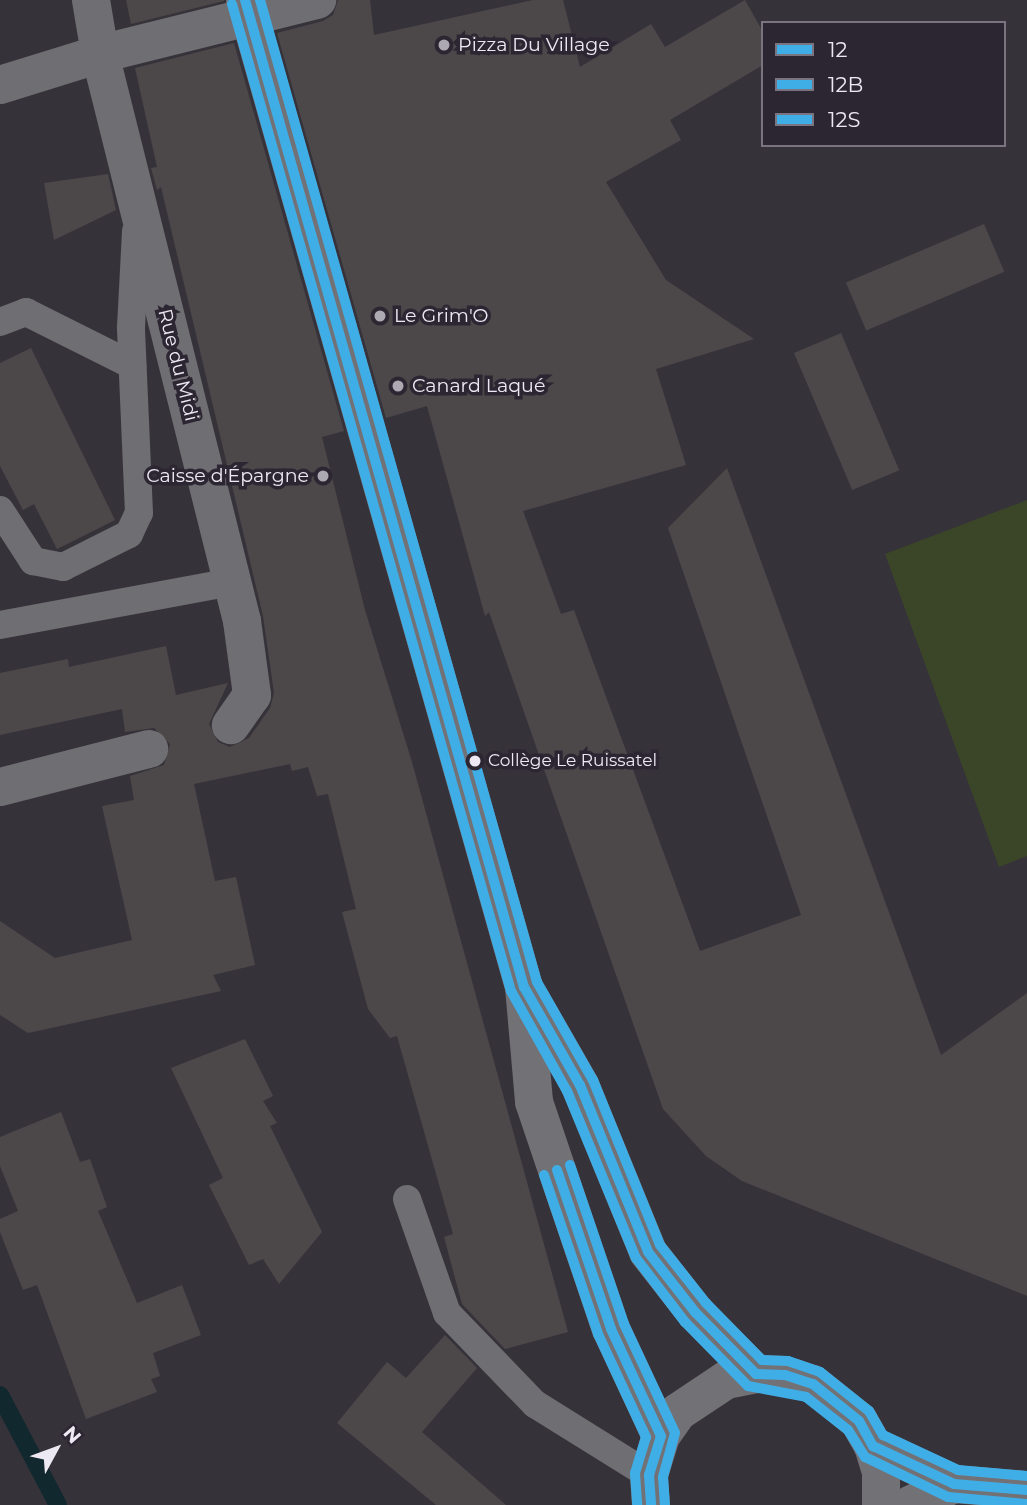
<!DOCTYPE html>
<meta charset="utf-8">
<style>
body{margin:0}
#map{position:relative;width:1027px;height:1505px;overflow:hidden;background:#36323a;font-family:Montserrat,sans-serif}
div>[style]{position:absolute}
.green>*{inset:0;background:#3b4629}
.stream>*{height:18px;margin:-9px;padding:0 9px;transform-origin:9px;border-radius:9px;background:#11282f}
.building>*{inset:0;background:#4c484a;transform-origin:0 0}
.lane>*{height:28px;margin:-14px;padding:0 14px;transform-origin:14px;border-radius:14px;background:#6f6e72}
.street>*{height:38px;margin:-19px;padding:0 19px;transform-origin:19px;border-radius:19px;background:#6f6e72}
.secondary>*{height:38px;margin:-19px;padding:0 19px;transform-origin:19px;border-radius:19px;background:#727176}
.bus-1>*{height:10px;margin:-5px;padding:0 5px;transform-origin:5px;border-radius:5px;background:#40aee6}
.bus-2>*{height:10px;margin:-5px;padding:0 5px;transform-origin:5px;border-radius:5px;background:#40aee6}
.bus-3>*{height:10px;margin:-5px;padding:0 5px;transform-origin:5px;border-radius:5px;background:#40aee6}
.dots>*{width:19px;height:19px;translate:-50% -50%;box-sizing:border-box;border:4px solid #2c2633;border-radius:50%}
span{translate:-50% -50%;white-space:nowrap;text-align:center;line-height:1.15;-webkit-text-stroke:7px #2c2633;paint-order:stroke}
.bus-label{font-size:17px;color:#ede9f2}
.left{translate:0 -50%;text-align:left}
.poi-label{font-size:19px;color:#ede9f2}
.right{translate:-100% -50%;text-align:right}
.street-label{font-size:19px;color:#ede9f2}
.legend{position:absolute;left:761px;top:21px;width:245px;height:126px;box-sizing:border-box;background:#2c2633;border:2px solid #79747f;margin:0;padding:9px 12px;list-style:none;font-size:21px;color:#ede9f2}
.legend li{display:flex;align-items:center;gap:14px;height:35px}
.legend b{width:35px;border:2px solid #79747f}
.north{position:absolute;left:21px;top:1414px;width:70px;height:70px;-webkit-text-stroke:5px #2c2633;paint-order:stroke;rotate:49deg;font-size:19px;font-weight:700;line-height:28px;text-align:center;color:#ede9f2}
.north::after{content:'';display:block;margin:auto;width:24px;height:32px;background:#ede9f2;clip-path:polygon(50% 0,100% 100%,50% 72%,0 100%)}
</style>
<div id="map">
<div class="green">
<i style="clip-path:polygon(1027px 500px,1027px 856px,999px 867px,885px 554px)"></i>
</div>
<div class="stream">
<i style="left:0;top:1395px;width:124px;rotate:62.2deg"></i>
</div>
<div class="building">
<i style="clip-path:polygon(126px 0,224px 0,224px 1px,131px 24px)"></i>
<i style="clip-path:polygon(338px 0,370px 0,374px 35px,533px 0,563px 0,580px 67px,651px 24px,665px 47px,745px 0,763px 32px,763px 65px,670px 120px,681px 140px,606px 182px,666px 280px,754px 339px,656px 369px,686px 465px,523px 511px,561px 614px,574px 610px,700px 951px,801px 915px,668px 528px,727px 468px,941px 1055px,1027px 993px,1027px 1296px,742px 1181px,706px 1156px,663px 1109px,489px 612px,485px 616px,427px 406px,386px 418px,277px 33px,323px 21px,333px 15px)"></i>
<i style="clip-path:polygon(234px 43px,344px 431px,322px 437px,365px 610px,412px 762px,568px 1332px,505px 1349px,462px 1304px,444px 1237px,453px 1234px,397px 1036px,390px 1038px,368px 1009px,342px 912px,356px 909px,328px 794px,317px 796px,308px 767px,292px 771px,290px 764px,194px 784px,215px 881px,236px 877px,255px 965px,213px 975px,221px 991px,28px 1033px,0 1015px,0 921px,55px 958px,132px 940px,102px 806px,134px 800px,130px 776px,164px 765px,170px 744px,154px 728px,125px 732px,122px 709px,0 735px,0 673px,68px 659px,69px 667px,166px 646px,176px 695px,228px 683px,209px 724px,218px 742px,230px 747px,249px 738px,270px 708px,274px 693px,263px 616px,161px 187px,157px 190px,151px 168px,157px 167px,135px 68px)"></i>
<i style="clip-path:polygon(108px 174px,116px 210px,54px 240px,44px 183px)"></i>
<i style="left:984px;top:224px;width:52px;height:150px;rotate:67deg"></i>
<i style="left:841px;top:333px;width:149px;height:51px;rotate:67deg"></i>
<i style="clip-path:polygon(31px 348px,115px 520px,57px 549px,34px 504px,23px 510px,0 466px,0 363px)"></i>
<i style="clip-path:polygon(245px 1039px,273px 1096px,263px 1101px,277px 1123px,270px 1126px,322px 1232px,279px 1284px,263px 1259px,249px 1265px,209px 1185px,223px 1178px,171px 1068px)"></i>
<i style="clip-path:polygon(61px 1112px,80px 1162px,90px 1159px,107px 1207px,98px 1211px,137px 1303px,182px 1285px,201px 1335px,153px 1353px,160px 1376px,151px 1379px,157px 1392px,86px 1419px,37px 1285px,23px 1290px,0 1232px,0 1219px,18px 1211px,0 1166px,0 1137px)"></i>
<i style="clip-path:polygon(445px 1335px,477px 1368px,422px 1432px,506px 1505px,436px 1505px,337px 1423px,387px 1362px,406px 1378px)"></i>
</div>
<div class="lane">
<i style="left:0;top:322px;width:28px;rotate:-21deg"></i>
<i style="left:26px;top:312px;width:119px;rotate:26.6deg"></i>
<i style="left:0;top:510px;width:61px;rotate:57.1deg"></i>
<i style="left:33px;top:561px;width:31px;rotate:11deg"></i>
<i style="left:63px;top:567px;width:74px;rotate:-26.6deg"></i>
<i style="left:129px;top:534px;width:23px;rotate:-65deg"></i>
<i style="left:139px;top:513px;width:186px;rotate:-92.5deg"></i>
<i style="left:131px;top:327px;width:96px;rotate:-87deg"></i>
<i style="left:0;top:625px;width:237px;rotate:-10.5deg"></i>
<i style="left:407px;top:1199px;width:121px;rotate:70.7deg"></i>
<i style="left:447px;top:1313px;width:127px;rotate:46deg"></i>
<i style="left:535px;top:1404px;width:134px;rotate:31.9deg"></i>
</div>
<div class="street">
<i style="left:91px;top:0;width:55px;rotate:80.5deg"></i>
<i style="left:100px;top:54px;width:585px;rotate:75.94deg"></i>
<i style="left:242px;top:621px;width:75px;rotate:82.3deg"></i>
<i style="left:252px;top:695px;width:37px;rotate:125deg"></i>
<i style="left:0;top:85px;width:105px;rotate:-17.2deg"></i>
<i style="left:100px;top:54px;width:224px;rotate:-14deg"></i>
<i style="left:0;top:787px;width:154px;rotate:-14.3deg"></i>
</div>
<div class="secondary">
<i style="left:245px;top:0;width:1026px;rotate:74.22deg"></i>
<i style="left:524px;top:987px;width:115px;rotate:85deg"></i>
<i style="left:534px;top:1102px;width:240px;rotate:71.3deg"></i>
<i style="left:611px;top:1329px;width:118px;rotate:65deg"></i>
<i style="left:530px;top:998px;width:100px;rotate:60.1deg"></i>
<i style="left:580px;top:1085px;width:180px;rotate:67.8deg"></i>
<i style="left:648px;top:1252px;width:76px;rotate:51.9deg"></i>
<i style="left:695px;top:1312px;width:87px;rotate:45.5deg"></i>
<i style="left:873px;top:1446px;width:89px;rotate:25.1deg"></i>
<i style="left:954px;top:1484px;width:73px;rotate:4.7deg"></i>
<i style="left:651px;top:1505px;width:30px;rotate:-94deg"></i>
<i style="left:649px;top:1475px;width:41px;rotate:-72.9deg"></i>
<i style="left:661px;top:1436px;width:29px;rotate:-55deg"></i>
<i style="left:678px;top:1412px;width:58px;rotate:-33.7deg"></i>
<i style="left:726px;top:1380px;width:31px;rotate:-11deg"></i>
<i style="left:756px;top:1374px;width:29px;rotate:2deg"></i>
<i style="left:785px;top:1375px;width:29px;rotate:18deg"></i>
<i style="left:813px;top:1384px;width:59px;rotate:38.8deg"></i>
<i style="left:859px;top:1421px;width:29px;rotate:61deg"></i>
<i style="left:873px;top:1446px;width:28px;rotate:73deg"></i>
<i style="left:881px;top:1473px;width:32px;rotate:90deg"></i>
<i style="left:910px;top:1505px;width:49px;rotate:-25.5deg"></i>
</div>
<div class="bus-1">
<i style="left:245px;top:0;width:1026px;rotate:74.22deg"></i>
<i style="left:524px;top:987px;width:113px;rotate:60.3deg"></i>
<i style="left:580px;top:1085px;width:180px;rotate:67.8deg"></i>
<i style="left:648px;top:1252px;width:76px;rotate:51.9deg"></i>
<i style="left:695px;top:1312px;width:87px;rotate:45.5deg"></i>
<i style="left:756px;top:1374px;width:29px;rotate:2deg"></i>
<i style="left:785px;top:1375px;width:29px;rotate:18deg"></i>
<i style="left:813px;top:1384px;width:59px;rotate:38.8deg"></i>
<i style="left:859px;top:1421px;width:29px;rotate:61deg"></i>
<i style="left:873px;top:1446px;width:89px;rotate:25.1deg"></i>
<i style="left:954px;top:1484px;width:73px;rotate:4.7deg"></i>
<i style="left:557px;top:1170px;width:168px;rotate:71.2deg"></i>
<i style="left:611px;top:1329px;width:118px;rotate:65deg"></i>
<i style="left:661px;top:1436px;width:41px;rotate:107.1deg"></i>
<i style="left:649px;top:1475px;width:30px;rotate:86deg"></i>
</div>
<div class="bus-2">
<i style="left:232px;top:4px;width:1026px;rotate:74.22deg"></i>
<i style="left:511px;top:991px;width:115px;rotate:60.8deg"></i>
<i style="left:567px;top:1091px;width:181px;rotate:67.6deg"></i>
<i style="left:636px;top:1258px;width:81px;rotate:52.6deg"></i>
<i style="left:685px;top:1322px;width:90px;rotate:45.5deg"></i>
<i style="left:748px;top:1386px;width:59px;rotate:10.7deg"></i>
<i style="left:806px;top:1397px;width:53px;rotate:38.2deg"></i>
<i style="left:848px;top:1430px;width:32px;rotate:58deg"></i>
<i style="left:865px;top:1457px;width:92px;rotate:25.7deg"></i>
<i style="left:948px;top:1497px;width:78px;rotate:5.1deg"></i>
<i style="left:544px;top:1175px;width:168px;rotate:71.2deg"></i>
<i style="left:598px;top:1334px;width:114px;rotate:65deg"></i>
<i style="left:646px;top:1437px;width:38px;rotate:107deg"></i>
<i style="left:635px;top:1473px;width:32px;rotate:86deg"></i>
</div>
<div class="bus-3">
<i style="left:260px;top:0;width:1020px;rotate:74.25deg"></i>
<i style="left:537px;top:982px;width:113px;rotate:60.3deg"></i>
<i style="left:593px;top:1080px;width:178px;rotate:67.9deg"></i>
<i style="left:660px;top:1245px;width:74px;rotate:51.6deg"></i>
<i style="left:706px;top:1303px;width:80px;rotate:45.5deg"></i>
<i style="left:762px;top:1360px;width:26px;rotate:2deg"></i>
<i style="left:788px;top:1361px;width:34px;rotate:19deg"></i>
<i style="left:820px;top:1372px;width:63px;rotate:38.5deg"></i>
<i style="left:869px;top:1411px;width:28px;rotate:60deg"></i>
<i style="left:883px;top:1435px;width:83px;rotate:25deg"></i>
<i style="left:958px;top:1470px;width:69px;rotate:5deg"></i>
<i style="left:570px;top:1165px;width:168px;rotate:71.2deg"></i>
<i style="left:624px;top:1324px;width:120px;rotate:64.9deg"></i>
<i style="left:675px;top:1433px;width:46px;rotate:105.3deg"></i>
<i style="left:663px;top:1477px;width:27px;rotate:86deg"></i>
</div>
<div class="dots">
<i style="left:444px;top:45px;background:#ada9b2"></i>
<i style="left:380px;top:316px;background:#ada9b2"></i>
<i style="left:398px;top:386px;background:#ada9b2"></i>
<i style="left:323px;top:476px;background:#ada9b2"></i>
<i style="left:475px;top:761px;background:#ede9f2"></i>
</div>
<div class="bus-label">
<span class="left" style="left:488px;top:761px">Collège Le Ruissatel</span>
</div>
<div class="poi-label">
<span class="left" style="left:458px;top:45px">Pizza Du Village</span>
<span class="left" style="left:394px;top:316px">Le Grim'O</span>
<span class="left" style="left:412px;top:386px">Canard Laqué</span>
<span class="right" style="left:309px;top:476px">Caisse d'Épargne</span>
</div>
<div class="street-label">
<span style="left:178px;top:365px;rotate:76deg">Rue du Midi</span>
</div>
<ul class="legend">
<li><b style="height:9px;background:#40aee6"></b>12</li>
<li><b style="height:9px;background:#40aee6"></b>12B</li>
<li><b style="height:9px;background:#40aee6"></b>12S</li>
</ul>
<div class="north">N</div>
</div>
